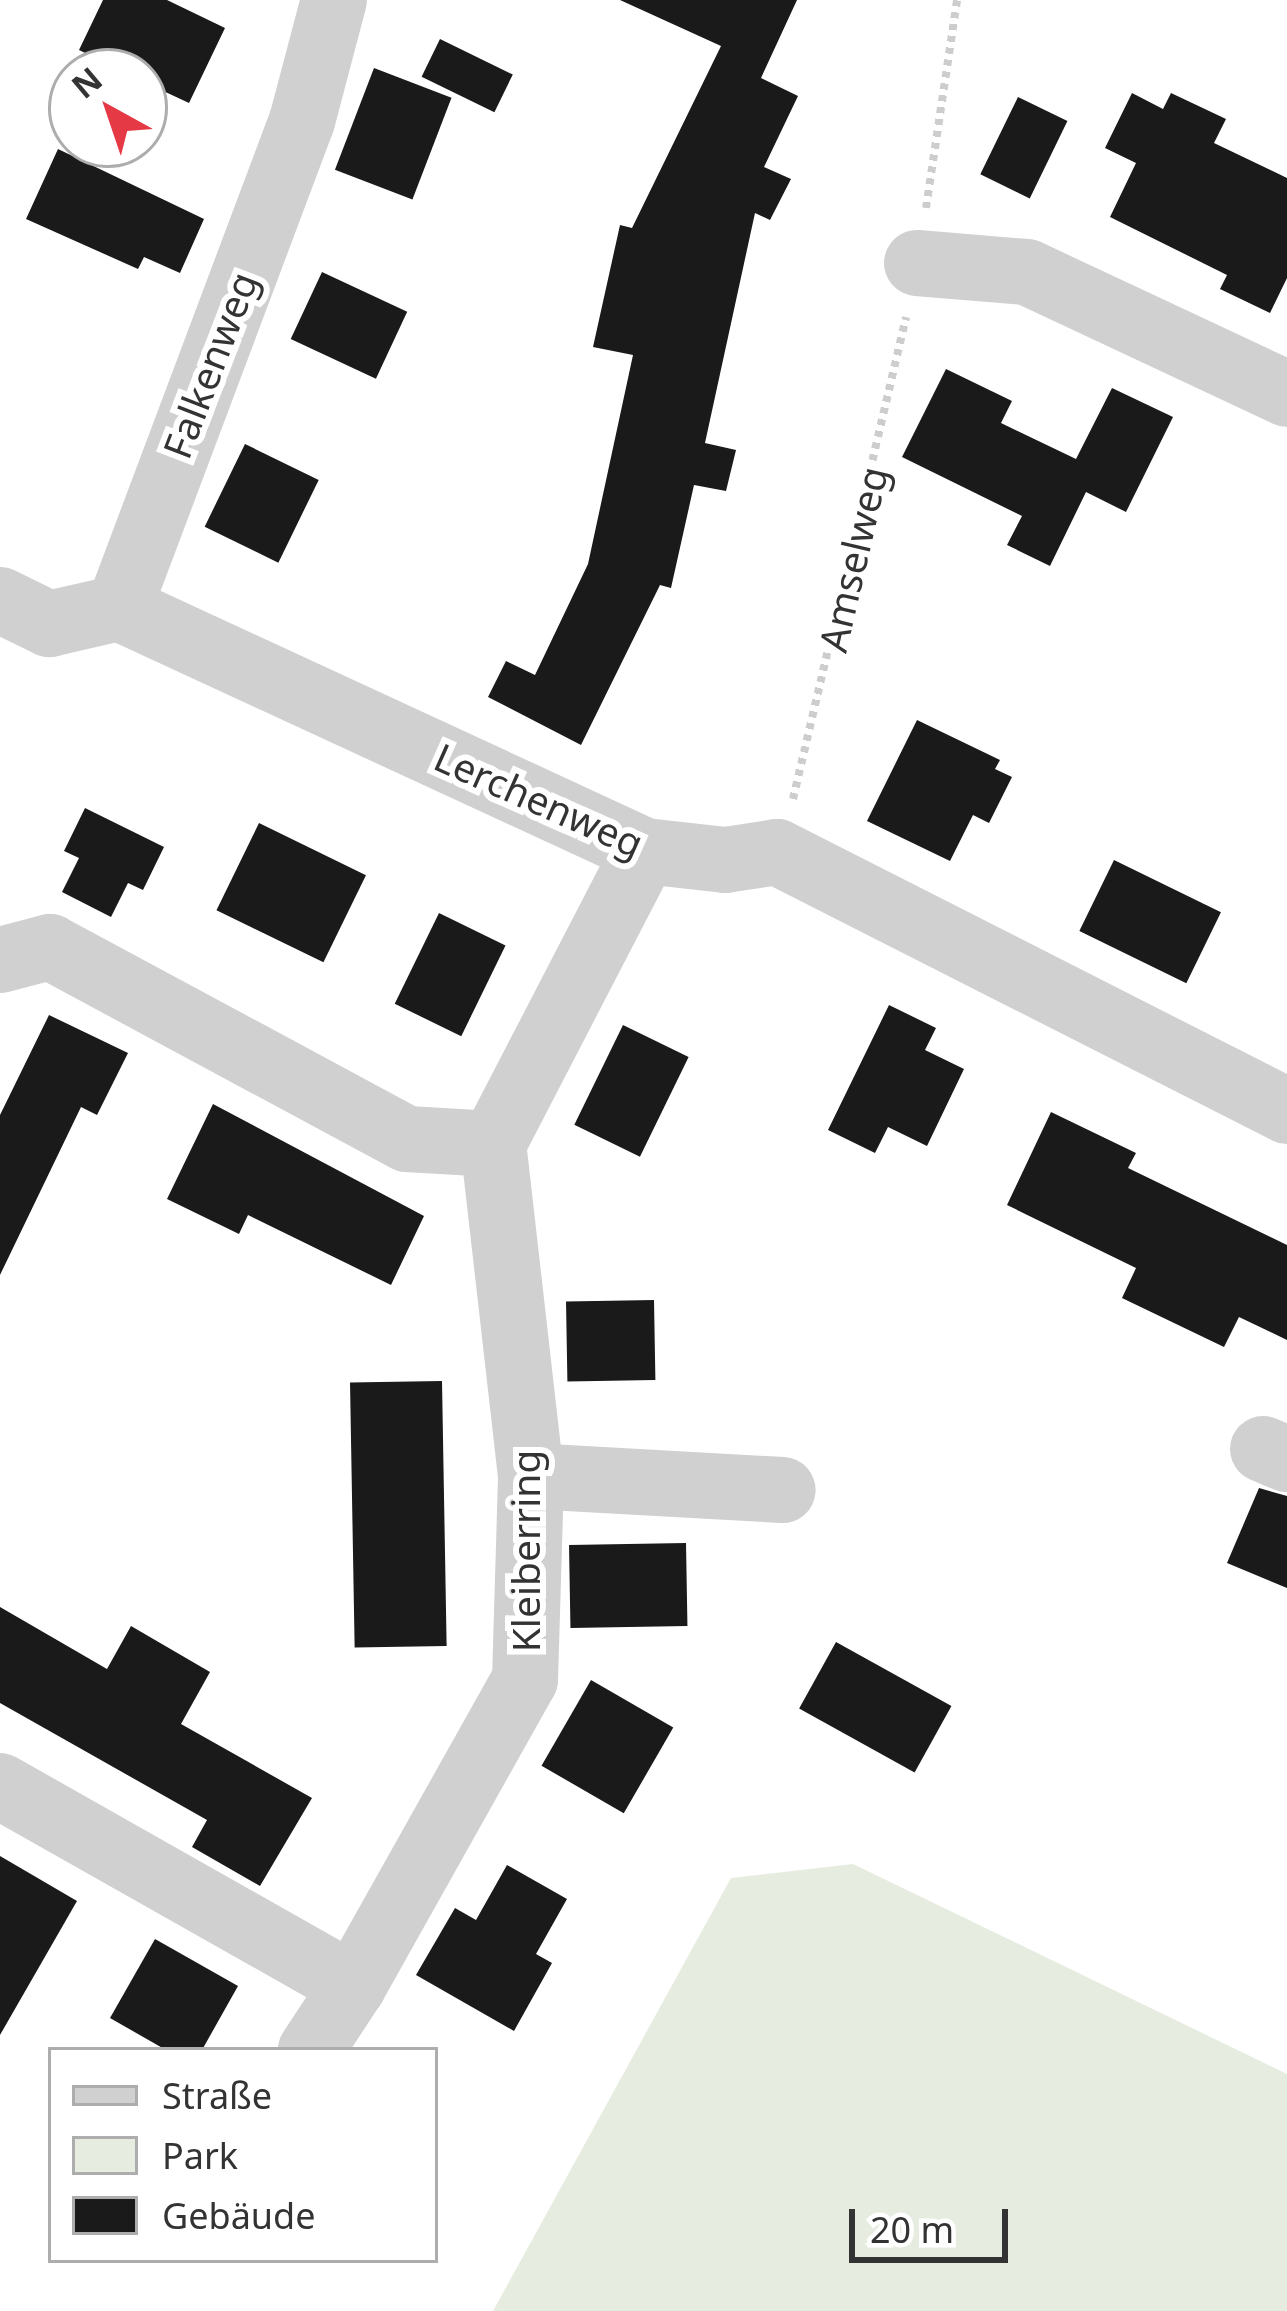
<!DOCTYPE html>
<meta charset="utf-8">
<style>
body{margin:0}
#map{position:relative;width:1287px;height:2311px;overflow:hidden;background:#fff;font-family:"Noto Sans",sans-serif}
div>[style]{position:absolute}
.green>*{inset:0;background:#e6ecdf}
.building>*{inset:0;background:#1a1a1a;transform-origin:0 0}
.path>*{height:8px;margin-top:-4px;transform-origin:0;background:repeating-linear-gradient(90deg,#cdcdcd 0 6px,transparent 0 12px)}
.minor>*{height:66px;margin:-33px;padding:0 33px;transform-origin:33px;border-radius:33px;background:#d0d0d0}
span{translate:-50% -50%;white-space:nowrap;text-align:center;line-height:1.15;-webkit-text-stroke:12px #fff;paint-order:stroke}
.street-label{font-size:39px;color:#333}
.legend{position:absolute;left:48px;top:2047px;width:390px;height:216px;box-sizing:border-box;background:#fff;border:3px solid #adadad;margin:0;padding:15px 21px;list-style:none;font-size:36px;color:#333}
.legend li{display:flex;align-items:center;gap:24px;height:60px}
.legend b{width:60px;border:3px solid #adadad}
.north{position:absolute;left:48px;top:48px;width:120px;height:120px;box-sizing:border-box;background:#fff;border:3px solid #adadad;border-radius:50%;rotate:320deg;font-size:33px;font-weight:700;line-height:48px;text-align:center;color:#333}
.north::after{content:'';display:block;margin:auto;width:42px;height:54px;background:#e63946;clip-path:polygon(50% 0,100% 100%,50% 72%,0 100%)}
.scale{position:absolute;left:849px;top:2209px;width:159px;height:54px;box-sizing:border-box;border:6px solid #333;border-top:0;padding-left:15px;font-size:36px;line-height:42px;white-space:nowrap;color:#333;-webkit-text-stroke:9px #fff;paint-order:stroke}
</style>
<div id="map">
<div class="green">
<i style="clip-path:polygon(853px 1864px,1287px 2074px,1287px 2311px,493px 2311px,731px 1878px)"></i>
</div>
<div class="building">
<i style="clip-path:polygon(103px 0,167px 0,225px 28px,189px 103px,144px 82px,144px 72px,124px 72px,79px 50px)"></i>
<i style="clip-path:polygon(620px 0,797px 0,761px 78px,798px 96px,764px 167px,791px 179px,770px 220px,755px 213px,705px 443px,736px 450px,726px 491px,694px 485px,671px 588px,660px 585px,581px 745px,488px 697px,506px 661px,535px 675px,588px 564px,633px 355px,593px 347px,620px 225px,632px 228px,721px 46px)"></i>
<i style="left:440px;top:39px;width:81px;height:42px;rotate:26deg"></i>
<i style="left:374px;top:68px;width:83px;height:109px;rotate:21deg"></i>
<i style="clip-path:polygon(1132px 93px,1163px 109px,1171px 93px,1226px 119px,1214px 143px,1287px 178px,1287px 278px,1270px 313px,1220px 289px,1227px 275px,1110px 217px,1136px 163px,1105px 148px)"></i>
<i style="left:1018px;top:97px;width:55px;height:86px;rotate:26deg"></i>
<i style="clip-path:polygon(58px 149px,204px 219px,180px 273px,144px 257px,138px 269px,26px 219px)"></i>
<i style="left:322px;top:272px;width:94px;height:74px;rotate:25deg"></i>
<i style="clip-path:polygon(946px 369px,1012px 401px,1001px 423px,1076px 459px,1112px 388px,1173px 417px,1126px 512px,1086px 492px,1050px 566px,1007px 545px,1022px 516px,902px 457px)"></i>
<i style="left:245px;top:444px;width:82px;height:92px;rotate:26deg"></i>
<i style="clip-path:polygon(917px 720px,1000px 760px,995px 769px,1012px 777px,989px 823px,973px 815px,950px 861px,867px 821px)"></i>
<i style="clip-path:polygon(85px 808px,164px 847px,143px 890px,128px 883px,111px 917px,62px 892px,79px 858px,64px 851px)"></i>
<i style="left:259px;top:823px;width:119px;height:97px;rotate:26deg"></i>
<i style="left:1114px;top:860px;width:119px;height:79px;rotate:26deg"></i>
<i style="left:439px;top:913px;width:74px;height:101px;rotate:26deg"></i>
<i style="clip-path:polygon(889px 1005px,936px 1028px,925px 1050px,964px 1069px,927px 1146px,888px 1127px,875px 1153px,828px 1130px)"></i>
<i style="clip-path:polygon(49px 1015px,128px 1053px,97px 1115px,81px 1107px,0 1275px,0 1115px)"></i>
<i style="left:623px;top:1025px;width:73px;height:111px;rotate:26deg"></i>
<i style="clip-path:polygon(213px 1104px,424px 1216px,391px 1285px,248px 1215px,239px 1234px,167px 1199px)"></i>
<i style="clip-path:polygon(1051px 1112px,1136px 1153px,1128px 1168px,1287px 1245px,1287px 1340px,1239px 1317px,1224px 1347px,1122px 1298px,1136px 1268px,1007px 1205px)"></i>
<i style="left:654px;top:1300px;width:80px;height:88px;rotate:89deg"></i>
<i style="left:442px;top:1381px;width:265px;height:92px;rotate:89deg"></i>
<i style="clip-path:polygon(1259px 1488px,1287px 1496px,1287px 1588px,1227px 1563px)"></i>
<i style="left:686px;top:1543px;width:83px;height:117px;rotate:89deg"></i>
<i style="clip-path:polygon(0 1607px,107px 1669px,131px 1626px,210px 1672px,181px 1724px,312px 1798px,260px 1886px,192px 1847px,207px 1820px,0 1703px)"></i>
<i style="left:836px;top:1642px;width:132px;height:76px;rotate:29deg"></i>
<i style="left:591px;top:1680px;width:95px;height:99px;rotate:30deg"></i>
<i style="clip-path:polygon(0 1856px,77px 1901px,0 2035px)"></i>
<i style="clip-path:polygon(507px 1865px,567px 1899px,536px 1954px,552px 1963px,514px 2031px,416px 1975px,455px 1908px,476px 1920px)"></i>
<i style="clip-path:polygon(155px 1939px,238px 1986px,202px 2050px,166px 2050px,110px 2018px)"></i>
</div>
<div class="path">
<i style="left:926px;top:208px;width:210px;rotate:-81.5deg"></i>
<i style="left:793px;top:799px;width:495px;rotate:-76.8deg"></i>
</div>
<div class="minor">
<i style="left:917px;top:263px;width:110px;rotate:4.7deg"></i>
<i style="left:1027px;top:272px;width:287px;rotate:25.1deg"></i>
<i style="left:0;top:600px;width:55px;rotate:26.1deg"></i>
<i style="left:49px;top:624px;width:72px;rotate:-12.9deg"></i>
<i style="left:119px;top:608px;width:520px;rotate:-69.41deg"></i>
<i style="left:302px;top:121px;width:125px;rotate:-75.2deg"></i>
<i style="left:119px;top:608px;width:579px;rotate:24.8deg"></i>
<i style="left:645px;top:851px;width:81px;rotate:6.4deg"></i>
<i style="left:725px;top:860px;width:53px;rotate:-8.7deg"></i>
<i style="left:777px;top:852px;width:572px;rotate:26.92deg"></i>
<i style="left:0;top:960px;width:52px;rotate:-14.6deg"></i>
<i style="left:50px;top:947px;width:405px;rotate:28.3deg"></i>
<i style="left:407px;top:1139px;width:86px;rotate:3.3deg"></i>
<i style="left:493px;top:1144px;width:330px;rotate:-62.6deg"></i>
<i style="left:1263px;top:1449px;width:26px;rotate:23deg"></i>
<i style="left:531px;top:1476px;width:252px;rotate:3.2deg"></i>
<i style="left:0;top:1786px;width:406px;rotate:29.5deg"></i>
<i style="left:353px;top:1986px;width:77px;rotate:123.3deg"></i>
<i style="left:353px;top:1986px;width:351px;rotate:-60.7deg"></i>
<i style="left:525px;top:1680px;width:204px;rotate:-88.3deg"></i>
<i style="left:531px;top:1476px;width:334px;rotate:-96.5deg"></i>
</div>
<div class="street-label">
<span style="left:210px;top:365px;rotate:-69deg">Falkenweg</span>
<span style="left:853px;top:559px;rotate:-77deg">Amselweg</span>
<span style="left:539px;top:800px;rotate:24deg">Lerchenweg</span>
<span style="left:525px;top:1551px;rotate:-90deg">Kleiberring</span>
</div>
<ul class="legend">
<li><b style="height:15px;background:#d0d0d0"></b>Straße</li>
<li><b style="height:33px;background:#e6ecdf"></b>Park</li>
<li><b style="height:33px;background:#1a1a1a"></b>Gebäude</li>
</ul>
<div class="north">N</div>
<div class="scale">20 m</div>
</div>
